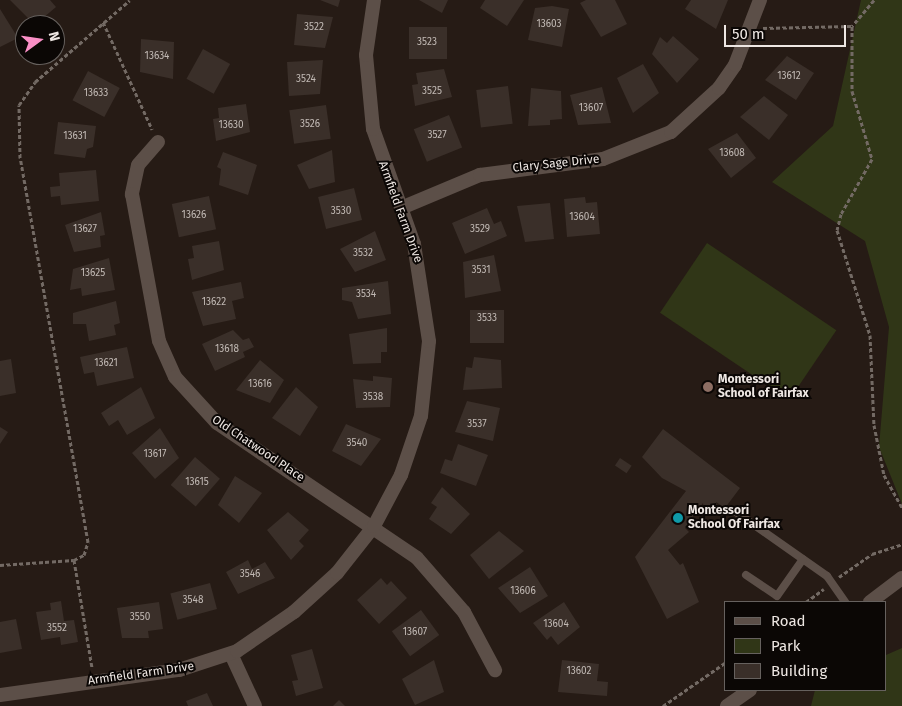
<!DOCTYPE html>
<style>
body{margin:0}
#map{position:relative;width:902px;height:706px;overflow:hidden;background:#261b15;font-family:"Fira Sans",sans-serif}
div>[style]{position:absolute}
.green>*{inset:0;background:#303617;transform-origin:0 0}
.building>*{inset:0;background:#3a2f29;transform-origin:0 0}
.path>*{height:3px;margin-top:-1.5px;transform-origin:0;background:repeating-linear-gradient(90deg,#736a64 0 4px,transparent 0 6.5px)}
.service>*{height:8px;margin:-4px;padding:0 4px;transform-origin:4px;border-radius:4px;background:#5c4f48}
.minor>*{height:14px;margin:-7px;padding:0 7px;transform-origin:7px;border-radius:7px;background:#5c4f48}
.tertiary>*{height:14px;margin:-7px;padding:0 7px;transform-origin:7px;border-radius:7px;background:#5c4f48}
.dots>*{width:14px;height:14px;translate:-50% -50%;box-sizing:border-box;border:2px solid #0b0705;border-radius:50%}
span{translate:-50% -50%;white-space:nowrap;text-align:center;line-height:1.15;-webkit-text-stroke:4px #0b0705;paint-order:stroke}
.number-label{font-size:10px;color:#c1b9b4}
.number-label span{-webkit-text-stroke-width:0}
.street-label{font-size:12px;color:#eee7e3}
.poi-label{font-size:12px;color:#eee7e3;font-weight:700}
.left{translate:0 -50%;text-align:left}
.legend{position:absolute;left:724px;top:601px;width:162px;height:90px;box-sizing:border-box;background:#0b0705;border:1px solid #66615e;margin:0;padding:6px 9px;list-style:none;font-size:15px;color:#eee7e3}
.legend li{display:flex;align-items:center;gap:10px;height:25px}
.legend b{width:25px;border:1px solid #66615e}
.north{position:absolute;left:15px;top:15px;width:50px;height:50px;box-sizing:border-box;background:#0b0705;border:1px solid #66615e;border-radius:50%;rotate:76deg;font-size:14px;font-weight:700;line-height:20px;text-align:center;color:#eee7e3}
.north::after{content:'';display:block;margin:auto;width:18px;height:22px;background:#fa8fc6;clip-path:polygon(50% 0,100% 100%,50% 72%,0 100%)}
.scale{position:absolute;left:724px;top:25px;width:122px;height:22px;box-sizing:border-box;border:2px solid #eee7e3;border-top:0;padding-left:6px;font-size:15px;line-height:18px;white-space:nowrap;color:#eee7e3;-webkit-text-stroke:4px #0b0705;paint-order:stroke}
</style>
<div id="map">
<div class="green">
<i style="clip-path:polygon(861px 0,902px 0,902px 504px,879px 447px,889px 327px,865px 241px,772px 182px,833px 126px)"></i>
<i style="left:707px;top:243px;width:156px;height:84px;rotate:34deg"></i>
<i style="clip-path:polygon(902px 648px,902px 706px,811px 706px,815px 690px,886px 690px,886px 655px)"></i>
</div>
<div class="building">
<i style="clip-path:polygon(10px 0,50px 0,56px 7px,43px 18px,46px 21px,35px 25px)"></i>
<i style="clip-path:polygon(320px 0,340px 0,338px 7px)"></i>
<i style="clip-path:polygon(419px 0,448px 0,442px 13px)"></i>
<i style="clip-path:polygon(485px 0,524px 0,507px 26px,480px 8px)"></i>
<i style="clip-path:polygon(586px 0,615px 0,627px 24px,601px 37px,580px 3px)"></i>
<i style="clip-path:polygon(691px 0,728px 0,716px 29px,685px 9px)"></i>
<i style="clip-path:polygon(552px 6px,569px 9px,562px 47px,528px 40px,535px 8px)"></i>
<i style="clip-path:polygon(0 9px,18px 38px,0 47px)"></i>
<i style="clip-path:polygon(297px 14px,333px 17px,325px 48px,294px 45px)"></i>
<i style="left:409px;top:27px;width:38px;height:32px"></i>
<i style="clip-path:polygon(673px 36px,699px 59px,677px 83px,652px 54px,660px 37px,667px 43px)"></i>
<i style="clip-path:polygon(141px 39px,174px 42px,173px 79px,140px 72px)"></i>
<i style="left:203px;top:49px;width:31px;height:34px;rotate:29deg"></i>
<i style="clip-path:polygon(787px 56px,814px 73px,796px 100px,765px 80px)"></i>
<i style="clip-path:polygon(323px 60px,320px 94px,289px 96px,287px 62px)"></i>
<i style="clip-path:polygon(643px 64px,659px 93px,633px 113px,617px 78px)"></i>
<i style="clip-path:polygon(444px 69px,452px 97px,415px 106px,412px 85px,418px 84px,416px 73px)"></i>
<i style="left:88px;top:71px;width:36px;height:33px;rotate:28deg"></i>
<i style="left:508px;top:86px;width:38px;height:32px;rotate:83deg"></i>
<i style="clip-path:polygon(602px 87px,611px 123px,578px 125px,570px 95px)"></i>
<i style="clip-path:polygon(531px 88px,561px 91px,562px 119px,550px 120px,550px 125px,528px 126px)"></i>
<i style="clip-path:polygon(764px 96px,788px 115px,769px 140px,740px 117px)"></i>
<i style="clip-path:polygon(246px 104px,250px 132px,216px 141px,213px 119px,219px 118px,218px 108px)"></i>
<i style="left:326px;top:105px;width:34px;height:37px;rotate:82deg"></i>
<i style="left:449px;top:115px;width:35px;height:38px;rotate:68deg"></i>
<i style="clip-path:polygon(58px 122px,96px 126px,93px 147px,87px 149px,85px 158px,54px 154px)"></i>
<i style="clip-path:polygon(737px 133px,756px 158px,731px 178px,708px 149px)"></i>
<i style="clip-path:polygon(332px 150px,335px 182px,309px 189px,297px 165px)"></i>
<i style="clip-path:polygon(223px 152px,257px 165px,248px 195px,219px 185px,221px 169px,217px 167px)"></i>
<i style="clip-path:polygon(96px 170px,99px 201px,61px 205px,60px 196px,51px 197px,50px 187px,60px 186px,59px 173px)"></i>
<i style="left:354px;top:188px;width:33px;height:37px;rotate:76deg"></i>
<i style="left:209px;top:196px;width:34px;height:38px;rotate:78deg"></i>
<i style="clip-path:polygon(585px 197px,586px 203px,597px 202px,600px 234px,567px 237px,564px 199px)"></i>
<i style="clip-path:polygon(550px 203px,554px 239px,525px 242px,517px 206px)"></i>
<i style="clip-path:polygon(487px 208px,494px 224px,501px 221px,507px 236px,465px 254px,452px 223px)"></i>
<i style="clip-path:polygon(101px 212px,105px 235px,100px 236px,101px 247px,74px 252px,65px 225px)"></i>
<i style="clip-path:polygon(375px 231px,386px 260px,355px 272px,340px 249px)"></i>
<i style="clip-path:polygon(219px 241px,224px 270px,192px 280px,188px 259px,194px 258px,192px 246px)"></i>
<i style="clip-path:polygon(494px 255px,501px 291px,465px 298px,463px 262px)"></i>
<i style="clip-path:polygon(109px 258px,115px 290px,82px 296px,81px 288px,70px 290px,73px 269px)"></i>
<i style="clip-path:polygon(388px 281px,391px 314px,358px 319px,352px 302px,342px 300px,342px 288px)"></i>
<i style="clip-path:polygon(241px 282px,244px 298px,232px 301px,236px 319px,203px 326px,192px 292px)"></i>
<i style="clip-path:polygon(116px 301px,120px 323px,114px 325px,116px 335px,89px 341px,86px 324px,73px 324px,73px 313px)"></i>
<i style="left:504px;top:310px;width:33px;height:34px;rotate:90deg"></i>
<i style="clip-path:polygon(387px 328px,387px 352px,381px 352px,381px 363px,353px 364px,349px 334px)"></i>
<i style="clip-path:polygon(233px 330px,243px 340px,249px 338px,254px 347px,243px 352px,245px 357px,215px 371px,202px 344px)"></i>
<i style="clip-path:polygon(127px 347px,134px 378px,97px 386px,94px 372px,84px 374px,80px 357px)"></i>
<i style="clip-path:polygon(474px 357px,501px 360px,502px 388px,463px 390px,466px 367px,472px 368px)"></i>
<i style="clip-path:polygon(11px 359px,16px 393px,0 396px,0 361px)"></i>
<i style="clip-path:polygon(260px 360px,284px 380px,270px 403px,236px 390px)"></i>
<i style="clip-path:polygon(373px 376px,392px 378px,390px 407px,356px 408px,353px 379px,373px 381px)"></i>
<i style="clip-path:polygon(141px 387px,155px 418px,127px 435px,118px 420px,109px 426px,101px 413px)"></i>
<i style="clip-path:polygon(296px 387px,318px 407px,300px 436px,272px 418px)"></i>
<i style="clip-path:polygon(467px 401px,500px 408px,493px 441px,455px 432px)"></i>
<i style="clip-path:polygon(346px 424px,381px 439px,361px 466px,332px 451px)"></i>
<i style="clip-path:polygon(0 427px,8px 432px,0 444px)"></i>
<i style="clip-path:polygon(160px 428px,179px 458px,155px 479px,132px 453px)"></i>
<i style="clip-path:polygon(663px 429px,740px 488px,725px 508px,716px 502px,717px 507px,704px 509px,703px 503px,685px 528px,689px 532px,668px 550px,680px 565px,683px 563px,699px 602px,667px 619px,635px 557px,686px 491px,662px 478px,642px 457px)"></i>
<i style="clip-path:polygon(458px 444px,488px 455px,476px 486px,440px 473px,445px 459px,452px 461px)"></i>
<i style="left:195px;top:457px;width:33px;height:37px;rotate:41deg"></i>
<i style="left:620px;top:458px;width:14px;height:9px;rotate:34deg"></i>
<i style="clip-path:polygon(235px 476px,262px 493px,239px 523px,218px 505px)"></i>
<i style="clip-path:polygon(442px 487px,470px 514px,451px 534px,429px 519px,437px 507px,431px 503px)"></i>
<i style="clip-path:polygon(288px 512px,309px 530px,299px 541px,304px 546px,291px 560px,267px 530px)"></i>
<i style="clip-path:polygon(499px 531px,524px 551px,489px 579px,470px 555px)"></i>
<i style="clip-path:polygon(248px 560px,252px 569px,265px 562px,275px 578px,238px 594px,226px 572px)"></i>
<i style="clip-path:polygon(530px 567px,548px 596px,520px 613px,498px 588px)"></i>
<i style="clip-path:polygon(381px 578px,387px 585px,391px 581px,407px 598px,379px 624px,357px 600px)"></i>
<i style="left:210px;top:583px;width:27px;height:41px;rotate:75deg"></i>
<i style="clip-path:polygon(61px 601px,64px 621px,74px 620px,78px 642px,61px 645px,60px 637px,41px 640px,36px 612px,51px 610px,50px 603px)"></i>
<i style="clip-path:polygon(159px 602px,163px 629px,148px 631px,149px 638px,122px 638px,117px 608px)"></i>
<i style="clip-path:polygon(564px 602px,580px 627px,558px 645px,551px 636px,547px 640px,533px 623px)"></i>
<i style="left:421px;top:610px;width:31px;height:36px;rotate:54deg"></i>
<i style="clip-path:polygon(16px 619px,22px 649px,0 653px,0 622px)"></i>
<i style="clip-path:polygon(312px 649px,323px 688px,296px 696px,292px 681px,298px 680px,291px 655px)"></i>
<i style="clip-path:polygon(434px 660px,444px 692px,415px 705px,402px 679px)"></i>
<i style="clip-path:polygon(562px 660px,599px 664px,597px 681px,608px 682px,607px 696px,558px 692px)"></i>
<i style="clip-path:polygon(207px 693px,213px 706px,188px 706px,186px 701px)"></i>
<i style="clip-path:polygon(339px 700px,345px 706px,333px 706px)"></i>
</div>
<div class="path">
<i style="left:874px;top:0;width:34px;rotate:130deg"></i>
<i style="left:852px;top:26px;width:65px;rotate:90deg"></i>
<i style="left:852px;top:91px;width:71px;rotate:73.6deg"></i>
<i style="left:872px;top:159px;width:63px;rotate:119.4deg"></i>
<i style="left:841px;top:214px;width:16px;rotate:104deg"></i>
<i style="left:837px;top:230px;width:110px;rotate:72.6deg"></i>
<i style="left:870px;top:335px;width:90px;rotate:87.5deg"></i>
<i style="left:874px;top:425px;width:51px;rotate:78.7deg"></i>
<i style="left:884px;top:475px;width:38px;rotate:61deg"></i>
<i style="left:103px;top:22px;width:118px;rotate:65.4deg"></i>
<i style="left:763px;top:28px;width:89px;rotate:-1.3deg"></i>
<i style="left:74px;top:560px;width:109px;rotate:80.5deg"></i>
<i style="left:0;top:565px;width:74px;rotate:-3.9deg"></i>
<i style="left:74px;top:560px;width:11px;rotate:-27deg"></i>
<i style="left:84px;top:555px;width:14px;rotate:-73deg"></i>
<i style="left:88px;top:542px;width:390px;rotate:-100deg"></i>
<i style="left:20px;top:158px;width:53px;rotate:-91.1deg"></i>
<i style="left:19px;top:105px;width:28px;rotate:-55deg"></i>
<i style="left:35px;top:82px;width:125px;rotate:-40.8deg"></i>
<i style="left:839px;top:577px;width:40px;rotate:-34.9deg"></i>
<i style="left:872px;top:554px;width:32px;rotate:-18deg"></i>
<i style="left:806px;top:602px;width:22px;rotate:-36deg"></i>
<i style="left:663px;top:706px;width:77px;rotate:-34.9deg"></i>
</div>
<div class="service">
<i style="left:733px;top:510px;width:115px;rotate:35.1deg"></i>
<i style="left:827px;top:576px;width:32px;rotate:55deg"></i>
<i style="left:746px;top:575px;width:37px;rotate:34deg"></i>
<i style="left:777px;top:596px;width:45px;rotate:-54.9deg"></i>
</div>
<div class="minor">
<i style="left:158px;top:142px;width:30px;rotate:131deg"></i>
<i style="left:138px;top:165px;width:30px;rotate:102deg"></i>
<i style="left:132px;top:194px;width:149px;rotate:79.6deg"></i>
<i style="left:159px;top:341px;width:39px;rotate:66deg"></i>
<i style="left:175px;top:377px;width:62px;rotate:47.6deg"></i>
<i style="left:217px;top:423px;width:241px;rotate:34deg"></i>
<i style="left:417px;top:558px;width:72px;rotate:49deg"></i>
<i style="left:464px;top:612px;width:66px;rotate:61.9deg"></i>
<i style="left:401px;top:208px;width:86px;rotate:-22.7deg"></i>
<i style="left:480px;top:175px;width:124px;rotate:-7.4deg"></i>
<i style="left:603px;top:159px;width:73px;rotate:-21.7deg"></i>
<i style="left:671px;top:132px;width:65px;rotate:-42.5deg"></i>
<i style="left:719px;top:88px;width:28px;rotate:-55deg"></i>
<i style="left:735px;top:65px;width:70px;rotate:-69deg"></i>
<i style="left:231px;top:654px;width:57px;rotate:65.2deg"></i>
<i style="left:0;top:695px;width:181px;rotate:-8deg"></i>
<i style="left:179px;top:670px;width:61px;rotate:-18.1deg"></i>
<i style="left:237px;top:651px;width:69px;rotate:-34.4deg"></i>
<i style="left:294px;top:612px;width:58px;rotate:-42.2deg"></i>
<i style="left:337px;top:573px;width:60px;rotate:-51.8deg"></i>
<i style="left:374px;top:526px;width:58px;rotate:-62.1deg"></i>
<i style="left:401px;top:475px;width:62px;rotate:-71.3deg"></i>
<i style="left:421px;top:416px;width:75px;rotate:-83.9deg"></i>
<i style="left:429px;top:341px;width:98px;rotate:-98.8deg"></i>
<i style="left:414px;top:244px;width:122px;rotate:-109.6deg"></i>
<i style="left:373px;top:129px;width:74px;rotate:-95.4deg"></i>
<i style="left:366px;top:55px;width:56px;rotate:-81.7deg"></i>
</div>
<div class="tertiary">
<i style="left:870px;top:602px;width:40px;rotate:-37deg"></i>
<i style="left:727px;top:706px;width:28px;rotate:-35deg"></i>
</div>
<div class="dots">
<i style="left:708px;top:387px;background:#8d6e63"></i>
<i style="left:678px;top:518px;background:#0f9aa8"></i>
</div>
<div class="number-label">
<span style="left:549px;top:25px">13603</span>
<span style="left:314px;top:28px">3522</span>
<span style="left:427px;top:43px">3523</span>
<span style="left:157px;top:57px">13634</span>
<span style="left:789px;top:77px">13612</span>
<span style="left:306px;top:80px">3524</span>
<span style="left:432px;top:92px">3525</span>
<span style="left:96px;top:94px">13633</span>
<span style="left:591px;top:109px">13607</span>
<span style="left:310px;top:125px">3526</span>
<span style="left:231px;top:126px">13630</span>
<span style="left:437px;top:136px">3527</span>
<span style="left:75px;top:137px">13631</span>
<span style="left:732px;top:154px">13608</span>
<span style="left:341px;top:212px">3530</span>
<span style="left:194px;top:216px">13626</span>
<span style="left:582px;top:218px">13604</span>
<span style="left:85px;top:230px">13627</span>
<span style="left:480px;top:230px">3529</span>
<span style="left:363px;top:254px">3532</span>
<span style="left:481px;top:271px">3531</span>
<span style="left:93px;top:274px">13625</span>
<span style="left:366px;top:295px">3534</span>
<span style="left:214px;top:303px">13622</span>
<span style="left:487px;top:319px">3533</span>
<span style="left:227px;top:350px">13618</span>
<span style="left:106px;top:364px">13621</span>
<span style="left:260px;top:385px">13616</span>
<span style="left:373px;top:398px">3538</span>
<span style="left:477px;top:425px">3537</span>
<span style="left:357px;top:444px">3540</span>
<span style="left:155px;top:455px">13617</span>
<span style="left:197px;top:483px">13615</span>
<span style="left:250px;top:575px">3546</span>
<span style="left:523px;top:592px">13606</span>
<span style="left:193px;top:601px">3548</span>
<span style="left:140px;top:618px">3550</span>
<span style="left:556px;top:625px">13604</span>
<span style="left:57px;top:629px">3552</span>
<span style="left:415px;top:633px">13607</span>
<span style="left:579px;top:672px">13602</span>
</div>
<div class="street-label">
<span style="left:556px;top:164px;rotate:-6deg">Clary Sage Drive</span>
<span style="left:400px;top:212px;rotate:70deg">Armfield Farm Drive</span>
<span style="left:258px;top:449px;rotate:34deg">Old Chatwood Place</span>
<span style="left:141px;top:674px;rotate:-8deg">Armfield Farm Drive</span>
</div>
<div class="poi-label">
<span class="left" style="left:718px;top:387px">Montessori<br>School of Fairfax</span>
<span class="left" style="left:688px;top:518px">Montessori<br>School Of Fairfax</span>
</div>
<ul class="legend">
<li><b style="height:6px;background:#5c4f48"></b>Road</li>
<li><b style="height:14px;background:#303617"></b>Park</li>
<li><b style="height:14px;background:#3a2f29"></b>Building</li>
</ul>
<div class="north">N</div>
<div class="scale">50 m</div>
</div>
